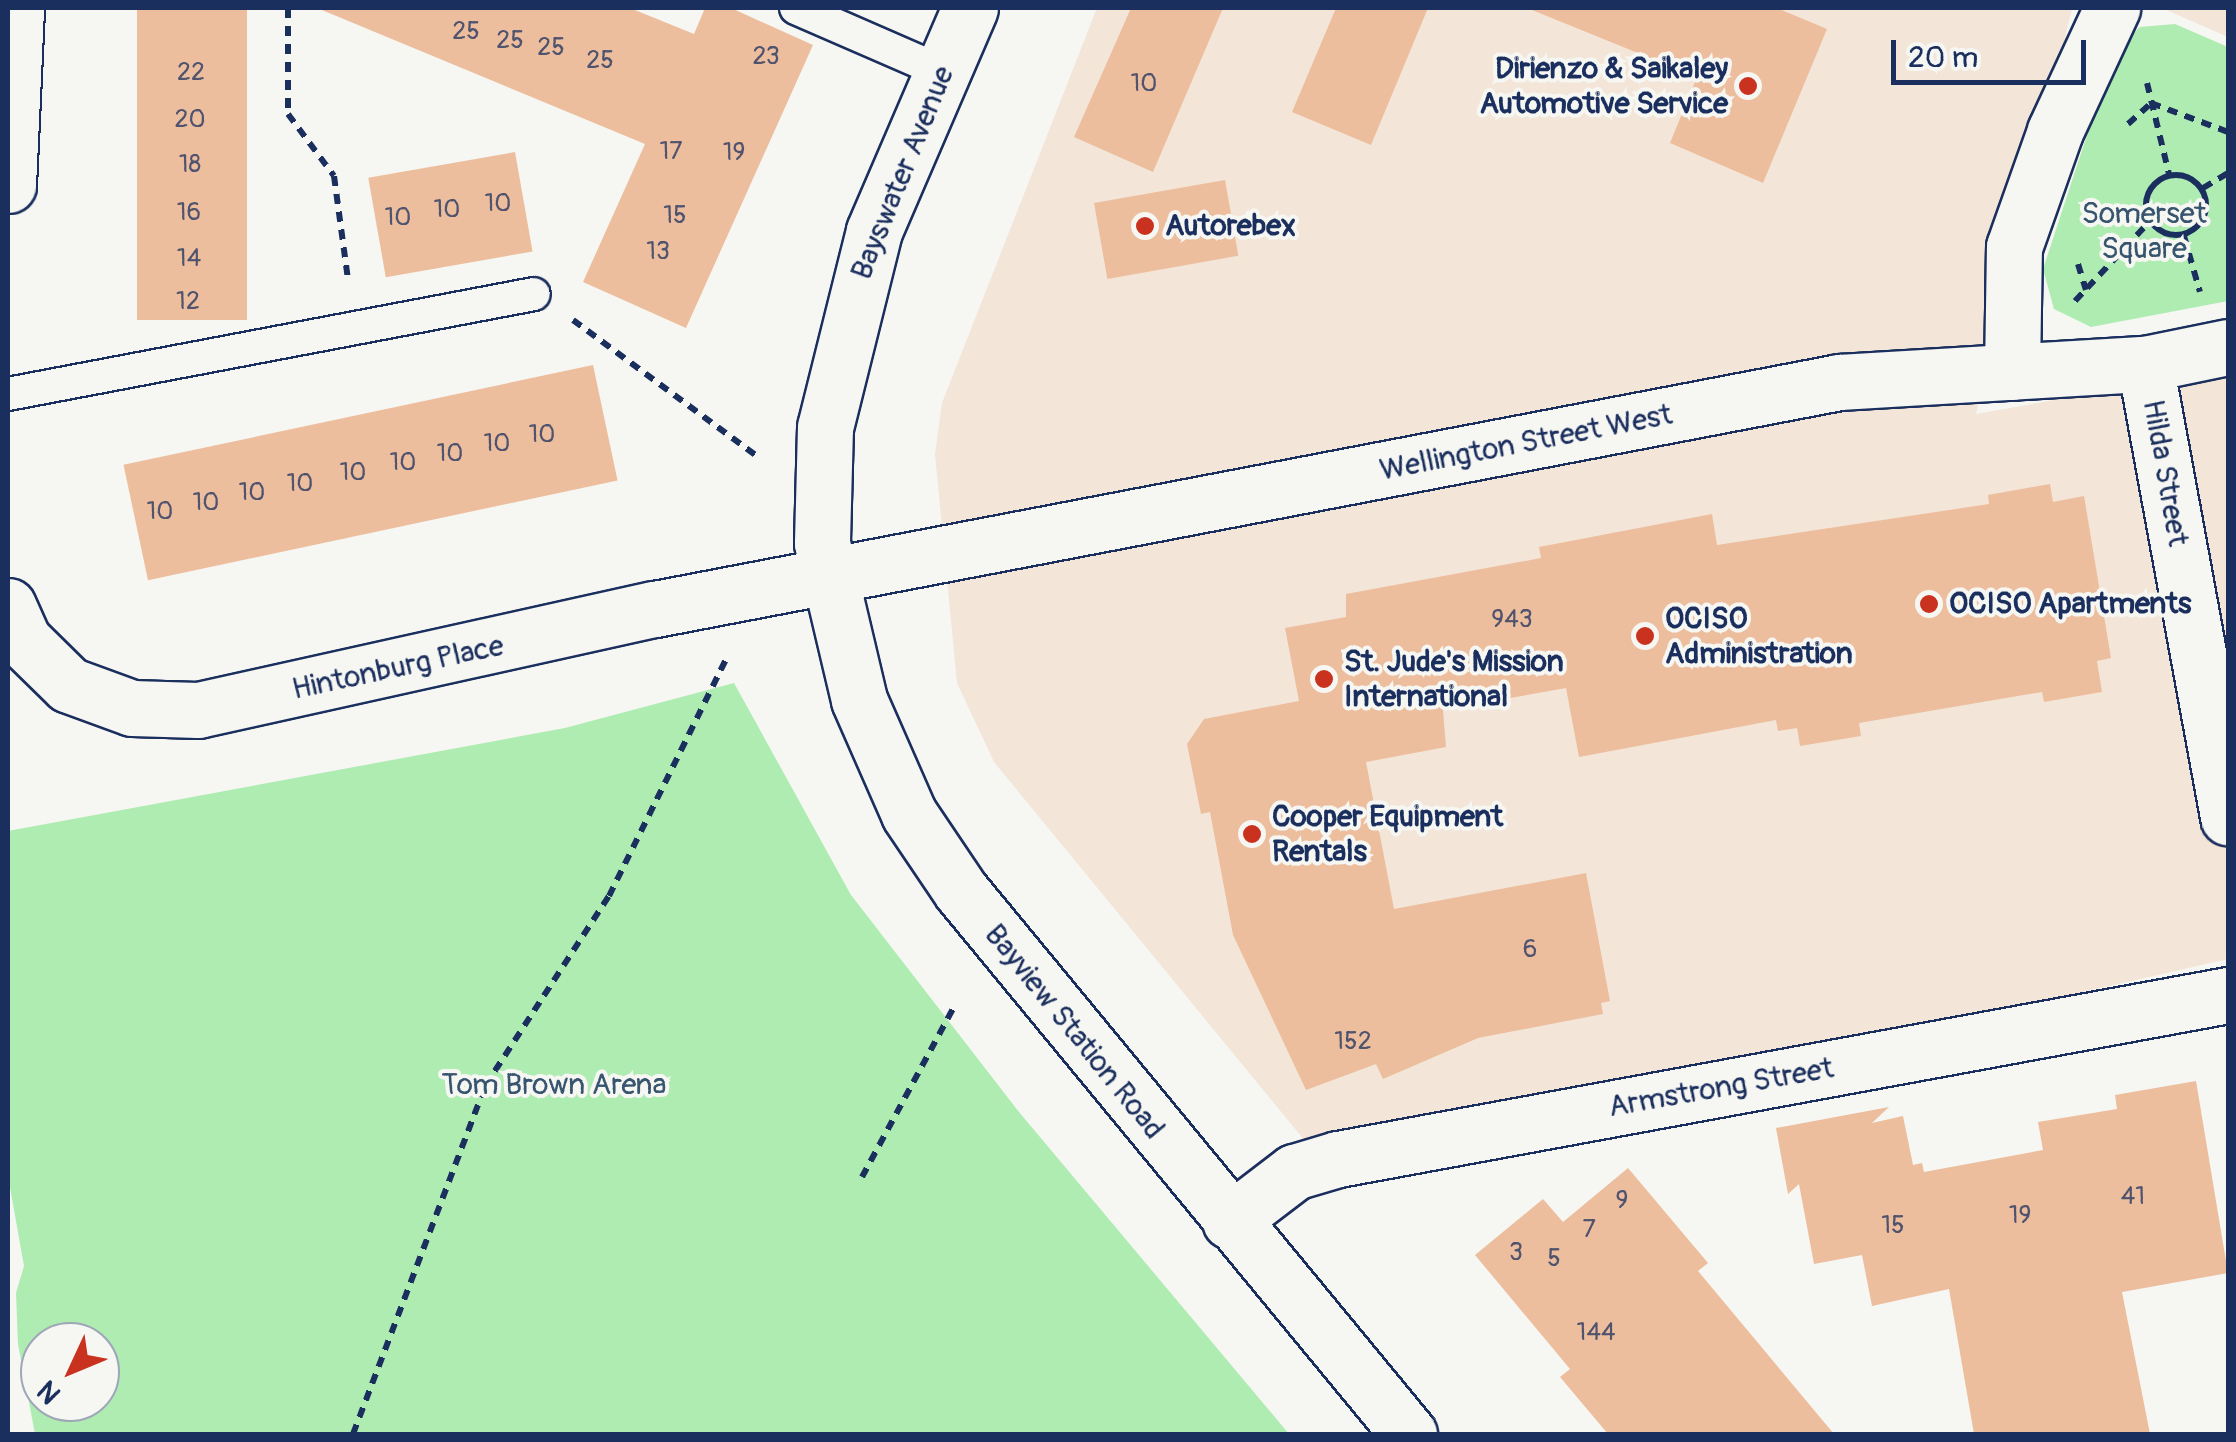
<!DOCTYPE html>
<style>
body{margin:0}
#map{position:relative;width:2236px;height:1442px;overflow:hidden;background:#f6f6f2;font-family:Pangolin,sans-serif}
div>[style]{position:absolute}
.built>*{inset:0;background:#f3e5d8}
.green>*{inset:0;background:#aeecb2}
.building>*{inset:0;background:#edbe9d;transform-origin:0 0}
.path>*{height:6px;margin-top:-3px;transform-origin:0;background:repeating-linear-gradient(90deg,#1b2f5e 0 10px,transparent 0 18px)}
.path>.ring{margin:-3px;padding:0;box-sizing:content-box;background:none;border:6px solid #1b2f5e;border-radius:50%}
.roads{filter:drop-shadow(2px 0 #1b2f5e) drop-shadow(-2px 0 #1b2f5e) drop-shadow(0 2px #1b2f5e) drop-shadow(0 -2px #1b2f5e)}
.service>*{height:32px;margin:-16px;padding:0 16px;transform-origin:16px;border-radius:16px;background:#f6f6f2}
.minor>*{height:55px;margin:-27.5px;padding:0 27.5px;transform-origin:27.5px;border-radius:27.5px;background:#f6f6f2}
.tertiary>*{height:55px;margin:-27.5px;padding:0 27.5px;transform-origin:27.5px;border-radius:27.5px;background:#f6f6f2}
.dots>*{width:28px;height:28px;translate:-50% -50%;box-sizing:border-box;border:5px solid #f6f6f2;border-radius:50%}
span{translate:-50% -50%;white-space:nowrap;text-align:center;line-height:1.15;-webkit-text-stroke:8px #f6f6f2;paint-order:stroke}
.number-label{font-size:25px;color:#50536e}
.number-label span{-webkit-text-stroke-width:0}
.poi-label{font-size:30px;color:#1b2f5e;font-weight:700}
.right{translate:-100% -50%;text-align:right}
.left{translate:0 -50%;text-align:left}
.street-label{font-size:30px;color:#1b2f5e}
.park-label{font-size:30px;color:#38556f}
.frame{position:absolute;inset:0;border:10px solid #1b2f5e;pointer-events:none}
.north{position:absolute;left:20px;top:1322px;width:100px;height:100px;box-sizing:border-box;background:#f6f6f2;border:2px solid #9ea6b7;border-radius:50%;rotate:226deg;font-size:28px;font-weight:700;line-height:40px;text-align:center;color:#1b2f5e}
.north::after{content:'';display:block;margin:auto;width:35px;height:45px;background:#c8321e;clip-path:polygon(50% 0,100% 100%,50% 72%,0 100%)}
.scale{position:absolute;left:1891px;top:40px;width:195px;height:45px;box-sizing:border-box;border:5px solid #1b2f5e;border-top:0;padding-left:12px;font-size:30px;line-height:35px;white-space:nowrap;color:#1b2f5e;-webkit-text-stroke:8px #f6f6f2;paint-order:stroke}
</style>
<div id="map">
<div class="built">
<i style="clip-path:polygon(1097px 8px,2072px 8px,1976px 414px,2228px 369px,2228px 959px,1324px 1164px,994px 762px,957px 683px,935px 454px,942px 403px)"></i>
<i style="clip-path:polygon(2162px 8px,2228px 8px,2228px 37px)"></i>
</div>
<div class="green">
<i style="clip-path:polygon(2175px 24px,2228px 47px,2228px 301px,2091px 327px,2054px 309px,2043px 269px,2115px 50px,2140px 27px)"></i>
<i style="clip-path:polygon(evenodd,734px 683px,851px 895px,1019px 1112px,1289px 1434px,35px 1434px,18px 1344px,16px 1293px,24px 1266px,8px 1176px,8px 831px,565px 728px,734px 683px,40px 1342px,100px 1342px,100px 1402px,40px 1402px,40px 1342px)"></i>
</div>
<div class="building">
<i style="left:137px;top:8px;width:110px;height:312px"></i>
<i style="clip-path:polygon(317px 8px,630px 8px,694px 34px,705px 8px,731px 8px,813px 45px,686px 328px,583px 282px,645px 144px)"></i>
<i style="clip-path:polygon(1131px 8px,1223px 8px,1153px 172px,1074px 137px)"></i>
<i style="clip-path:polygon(1336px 8px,1428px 8px,1371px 145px,1292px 112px)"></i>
<i style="clip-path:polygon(1777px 8px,1827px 29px,1763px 183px,1670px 143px,1697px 77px,1532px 10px)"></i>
<i style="left:515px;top:152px;width:101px;height:149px;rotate:80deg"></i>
<i style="left:1225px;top:180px;width:77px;height:133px;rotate:80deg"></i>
<i style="left:593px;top:365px;width:118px;height:480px;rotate:78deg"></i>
<i style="clip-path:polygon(2050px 484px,2053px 502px,2084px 496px,2111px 658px,2097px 661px,2102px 692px,2044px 702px,2042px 692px,1859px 723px,1861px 736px,1800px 746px,1797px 728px,1778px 731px,1776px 720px,1579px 757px,1566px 688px,1443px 710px,1446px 747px,1366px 762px,1394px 909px,1586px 873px,1610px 1001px,1601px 1003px,1603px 1014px,1478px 1038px,1383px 1079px,1376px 1064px,1306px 1090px,1233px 935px,1210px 812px,1201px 814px,1187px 744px,1204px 719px,1299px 701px,1285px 628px,1346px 617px,1346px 594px,1541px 558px,1539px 547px,1712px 514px,1717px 545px,1989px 504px,1988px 495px)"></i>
<i style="clip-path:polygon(2196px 1081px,2228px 1273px,2122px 1292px,2150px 1434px,1974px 1434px,1949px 1289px,1872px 1306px,1862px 1255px,1814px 1264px,1799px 1184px,1788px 1194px,1776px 1128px,1889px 1107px,1872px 1123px,1903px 1116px,1913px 1165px,1922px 1163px,1924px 1172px,2043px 1150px,2038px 1122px,2117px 1109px,2115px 1095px)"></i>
<i style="clip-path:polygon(1628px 1168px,1708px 1263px,1698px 1271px,1834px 1434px,1608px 1434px,1560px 1377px,1570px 1369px,1475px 1255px,1543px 1199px,1563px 1222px)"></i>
</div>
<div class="path">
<i style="left:288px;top:8px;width:106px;rotate:90deg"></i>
<i style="left:288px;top:114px;width:77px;rotate:53.4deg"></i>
<i style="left:334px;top:176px;width:105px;rotate:82.3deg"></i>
<i style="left:2147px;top:83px;width:94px;rotate:76.4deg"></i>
<i style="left:2128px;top:124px;width:31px;rotate:-42deg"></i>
<i style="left:2151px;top:103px;width:82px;rotate:20.6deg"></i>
<i class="ring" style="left:2146px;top:175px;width:54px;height:54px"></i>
<i style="left:2203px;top:188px;width:29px;rotate:-31deg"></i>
<i style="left:2184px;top:236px;width:58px;rotate:74.1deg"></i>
<i style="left:2078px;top:264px;width:27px;rotate:73deg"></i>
<i style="left:2075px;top:301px;width:110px;rotate:-46.8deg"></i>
<i style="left:573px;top:320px;width:229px;rotate:36.5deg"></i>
<i style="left:862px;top:1177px;width:191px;rotate:-61.6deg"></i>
<i style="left:353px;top:1434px;width:372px;rotate:-69.2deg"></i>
<i style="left:485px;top:1086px;width:227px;rotate:-56.9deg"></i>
<i style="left:609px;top:896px;width:264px;rotate:-63.7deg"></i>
</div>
<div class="roads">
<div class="service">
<i style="left:796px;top:8px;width:160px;rotate:23.5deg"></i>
<i style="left:8px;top:394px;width:535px;rotate:-10.76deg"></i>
</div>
<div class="minor">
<i style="left:8px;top:185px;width:177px;rotate:-87.4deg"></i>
<i style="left:2145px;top:364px;width:461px;rotate:79.6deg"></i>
<i style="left:2012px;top:372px;width:125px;rotate:-89.1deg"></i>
<i style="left:2014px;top:247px;width:123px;rotate:-70.5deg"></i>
<i style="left:2055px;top:131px;width:136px;rotate:-65.1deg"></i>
<i style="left:8px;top:606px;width:37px;rotate:66deg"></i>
<i style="left:23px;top:640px;width:64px;rotate:44.4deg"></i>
<i style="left:69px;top:685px;width:67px;rotate:20.1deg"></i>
<i style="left:132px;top:708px;width:66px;rotate:1.7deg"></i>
<i style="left:198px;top:710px;width:468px;rotate:-12.5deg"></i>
<i style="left:655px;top:609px;width:1206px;rotate:-10.85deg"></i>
<i style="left:1839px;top:382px;width:307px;rotate:-3.4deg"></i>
<i style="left:2145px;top:364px;width:85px;rotate:-11.6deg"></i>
<i style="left:1230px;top:1221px;width:81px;rotate:-37.4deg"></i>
<i style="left:1294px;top:1172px;width:46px;rotate:-16.5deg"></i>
<i style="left:1338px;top:1159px;width:905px;rotate:-10.44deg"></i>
</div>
<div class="tertiary">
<i style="left:970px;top:8px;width:243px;rotate:113.3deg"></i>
<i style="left:874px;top:231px;width:202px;rotate:104deg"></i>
<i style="left:825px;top:427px;width:116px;rotate:91.5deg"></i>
<i style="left:822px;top:543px;width:161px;rotate:76.7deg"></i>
<i style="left:859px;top:700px;width:124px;rotate:66.3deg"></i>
<i style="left:909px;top:814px;width:93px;rotate:56deg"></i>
<i style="left:961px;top:891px;width:704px;rotate:50.48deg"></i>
</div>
</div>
<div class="dots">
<i style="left:1748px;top:86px;background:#c8321e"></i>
<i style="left:1145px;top:226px;background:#c8321e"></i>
<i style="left:1929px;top:604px;background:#c8321e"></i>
<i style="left:1645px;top:636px;background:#c8321e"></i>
<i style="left:1324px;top:679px;background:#c8321e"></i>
<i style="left:1252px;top:834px;background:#c8321e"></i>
</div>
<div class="number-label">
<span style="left:466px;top:32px">25</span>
<span style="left:510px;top:41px">25</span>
<span style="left:551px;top:48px">25</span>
<span style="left:766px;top:57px">23</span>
<span style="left:600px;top:61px">25</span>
<span style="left:191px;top:73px">22</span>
<span style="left:1144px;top:84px">10</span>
<span style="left:190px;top:120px">20</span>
<span style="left:671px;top:152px">17</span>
<span style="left:734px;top:153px">19</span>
<span style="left:190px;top:165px">18</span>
<span style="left:498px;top:204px">10</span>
<span style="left:447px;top:210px">10</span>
<span style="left:189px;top:213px">16</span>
<span style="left:675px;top:216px">15</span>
<span style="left:398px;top:218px">10</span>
<span style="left:658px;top:252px">13</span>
<span style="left:189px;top:259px">14</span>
<span style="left:188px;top:302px">12</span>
<span style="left:542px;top:435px">10</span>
<span style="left:497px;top:444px">10</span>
<span style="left:450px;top:454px">10</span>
<span style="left:403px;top:463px">10</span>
<span style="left:353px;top:473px">10</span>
<span style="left:300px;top:484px">10</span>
<span style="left:252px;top:493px">10</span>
<span style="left:206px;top:503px">10</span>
<span style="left:160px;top:512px">10</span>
<span style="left:1512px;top:620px">943</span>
<span style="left:1530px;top:950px">6</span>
<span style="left:1353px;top:1042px">152</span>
<span style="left:2133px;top:1197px">41</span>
<span style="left:1622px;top:1201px">9</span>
<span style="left:2020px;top:1216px">19</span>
<span style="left:1893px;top:1226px">15</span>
<span style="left:1589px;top:1230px">7</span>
<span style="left:1516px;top:1253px">3</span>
<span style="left:1554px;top:1259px">5</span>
<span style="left:1596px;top:1333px">144</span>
</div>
<div class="poi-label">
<span class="right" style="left:1728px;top:86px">Dirienzo &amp; Saikaley<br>Automotive Service</span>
<span class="left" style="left:1165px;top:226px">Autorebex</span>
<span class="left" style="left:1949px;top:604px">OCISO Apartments</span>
<span class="left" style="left:1665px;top:636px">OCISO<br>Administration</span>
<span class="left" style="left:1344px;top:679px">St. Jude's Mission<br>International</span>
<span class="left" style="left:1272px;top:834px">Cooper Equipment<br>Rentals</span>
</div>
<div class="street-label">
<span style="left:903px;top:173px;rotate:-68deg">Bayswater Avenue</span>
<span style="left:1526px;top:443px;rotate:-11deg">Wellington Street West</span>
<span style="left:2165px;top:473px;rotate:80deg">Hilda Street</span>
<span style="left:398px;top:668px;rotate:-12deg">Hintonburg Place</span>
<span style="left:1074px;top:1032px;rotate:51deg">Bayview Station Road</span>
<span style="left:1721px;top:1088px;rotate:-10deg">Armstrong Street</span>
</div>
<div class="park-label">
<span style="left:2144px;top:231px">Somerset<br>Square</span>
<span style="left:554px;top:1085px">Tom Brown Arena</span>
</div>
<div class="frame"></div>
<div class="north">N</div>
<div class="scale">20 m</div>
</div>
